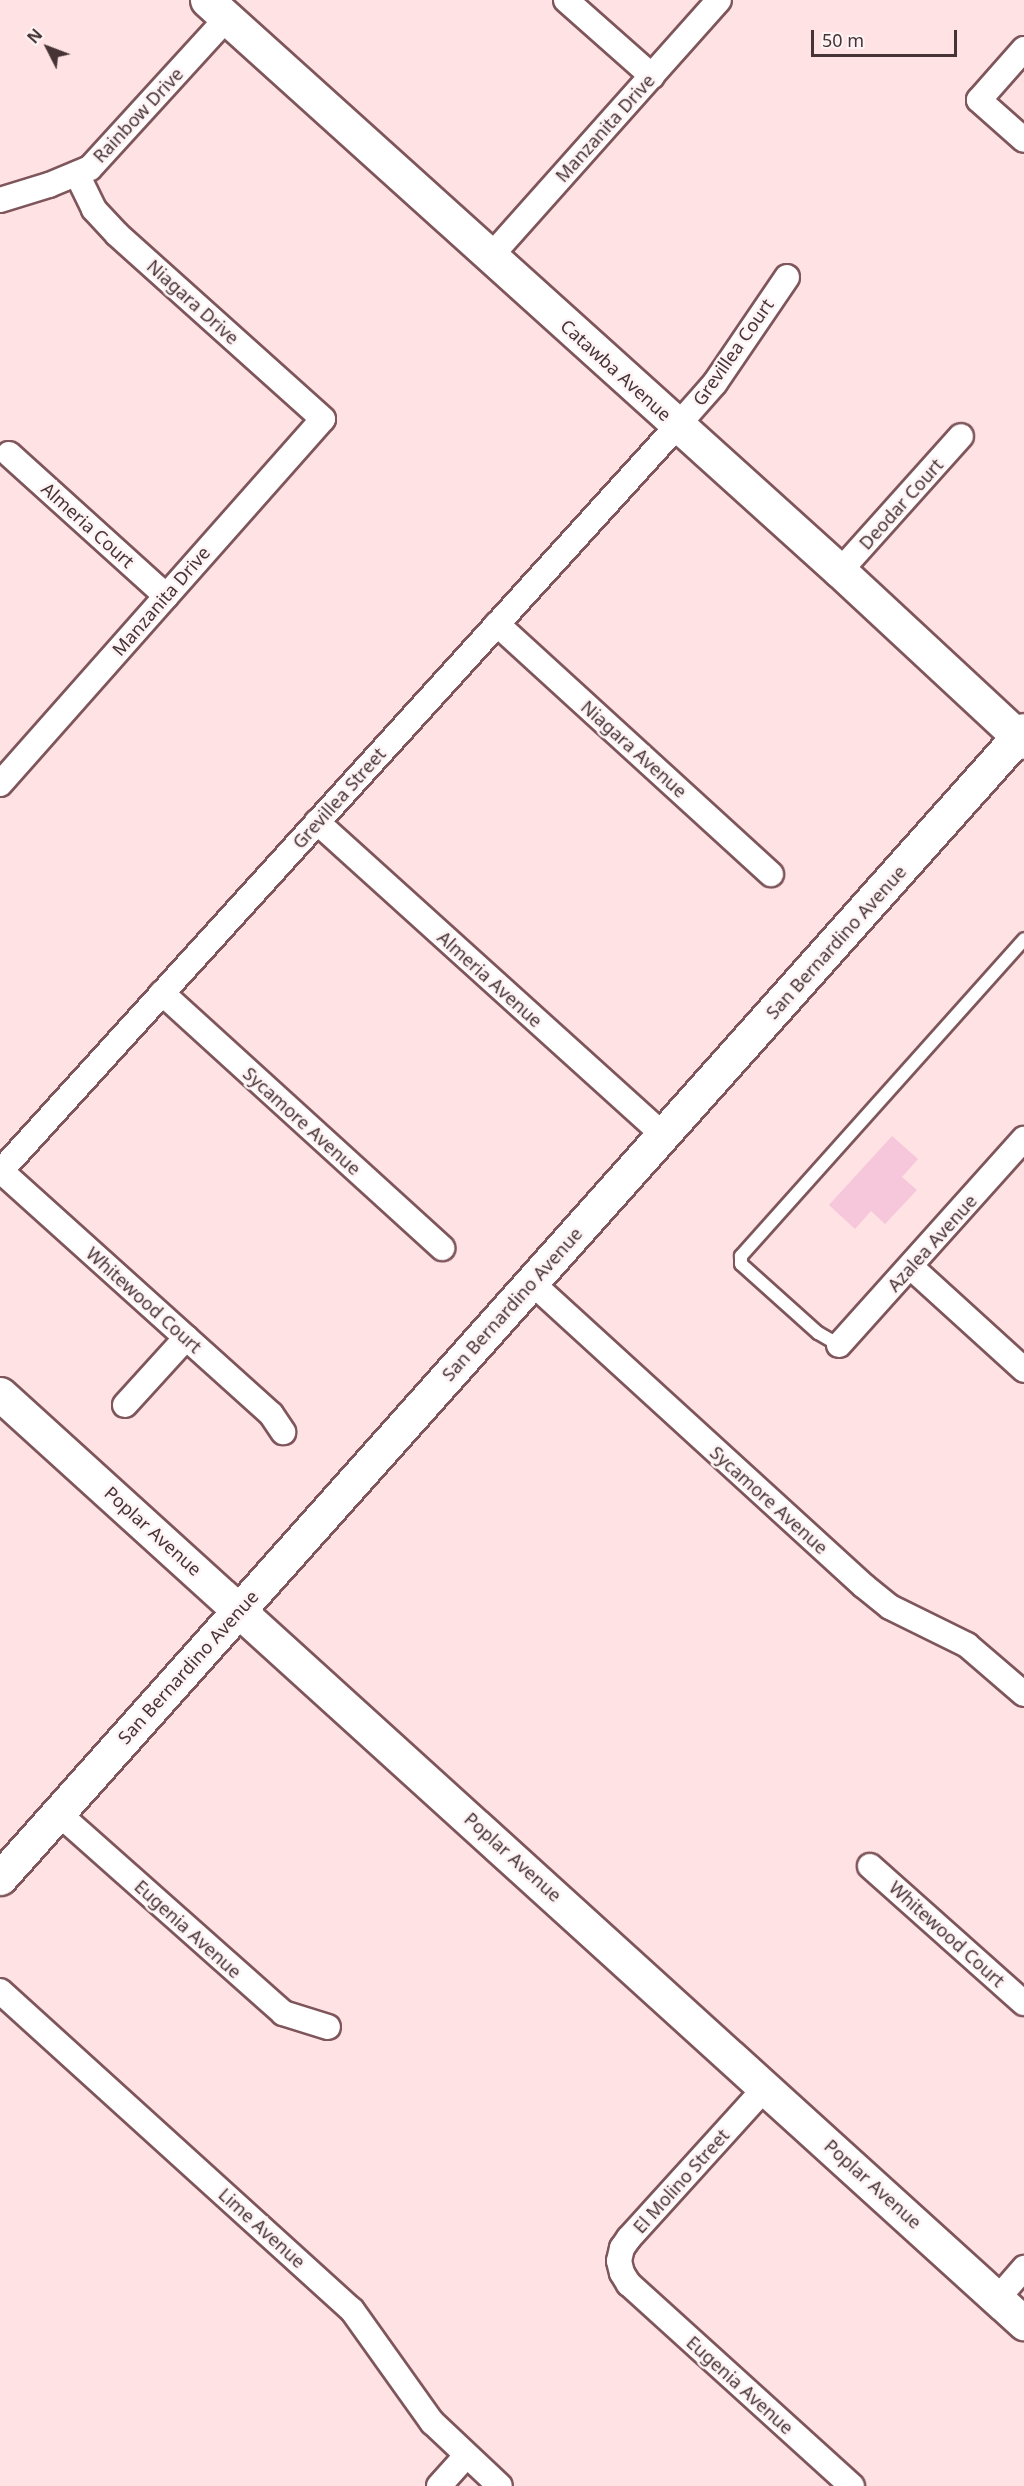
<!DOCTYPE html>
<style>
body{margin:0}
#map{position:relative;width:1024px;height:2486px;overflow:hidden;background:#ffe2e4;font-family:"Noto Sans",sans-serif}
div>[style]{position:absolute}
.building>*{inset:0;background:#f6c6da}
.roads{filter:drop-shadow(2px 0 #7e565b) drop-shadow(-2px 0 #7e565b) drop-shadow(0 2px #7e565b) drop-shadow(0 -2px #7e565b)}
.lane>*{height:12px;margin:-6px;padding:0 6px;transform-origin:6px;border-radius:6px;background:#fff}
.street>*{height:24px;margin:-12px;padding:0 12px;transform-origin:12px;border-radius:12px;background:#fff}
.secondary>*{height:33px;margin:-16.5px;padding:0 16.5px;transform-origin:16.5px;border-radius:16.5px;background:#fff}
span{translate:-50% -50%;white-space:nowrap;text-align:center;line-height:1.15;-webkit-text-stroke:5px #fef4f5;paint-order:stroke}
.street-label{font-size:18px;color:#463335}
.north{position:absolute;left:18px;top:18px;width:60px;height:60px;-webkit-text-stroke:4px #fef4f5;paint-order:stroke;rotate:312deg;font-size:16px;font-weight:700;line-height:24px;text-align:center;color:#463335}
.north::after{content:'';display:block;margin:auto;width:21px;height:27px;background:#463335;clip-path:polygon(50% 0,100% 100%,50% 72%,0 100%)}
.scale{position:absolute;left:811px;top:30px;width:146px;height:27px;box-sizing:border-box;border:3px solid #463335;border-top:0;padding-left:8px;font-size:18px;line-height:21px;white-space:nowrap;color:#463335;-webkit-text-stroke:4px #fef4f5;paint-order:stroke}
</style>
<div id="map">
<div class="building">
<i style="clip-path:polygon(892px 1136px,918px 1159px,902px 1177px,917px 1190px,885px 1224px,871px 1211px,855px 1229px,829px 1205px)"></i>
</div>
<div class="roads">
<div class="lane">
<i style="left:839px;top:1345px;width:24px;rotate:-150deg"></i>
<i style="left:818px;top:1333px;width:103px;rotate:-138.1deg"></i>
<i style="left:741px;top:1264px;width:8px;rotate:-90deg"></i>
<i style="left:741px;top:1256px;width:425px;rotate:-48.2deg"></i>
</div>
<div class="street">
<i style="left:566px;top:0;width:115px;rotate:41.5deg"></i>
<i style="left:1024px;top:49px;width:68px;rotate:131.4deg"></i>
<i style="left:979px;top:100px;width:60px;rotate:41.6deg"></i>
<i style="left:0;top:200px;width:51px;rotate:-17deg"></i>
<i style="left:49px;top:185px;width:44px;rotate:-22.5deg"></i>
<i style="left:90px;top:168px;width:203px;rotate:-47.6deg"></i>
<i style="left:490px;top:257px;width:344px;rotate:-48.3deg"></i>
<i style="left:9px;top:454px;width:212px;rotate:42.1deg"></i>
<i style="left:840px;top:571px;width:181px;rotate:-48.1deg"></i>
<i style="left:497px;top:624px;width:371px;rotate:42.4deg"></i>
<i style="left:0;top:784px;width:487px;rotate:-48.5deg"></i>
<i style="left:323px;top:419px;width:277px;rotate:-138.1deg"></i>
<i style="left:117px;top:234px;width:34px;rotate:-133deg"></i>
<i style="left:94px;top:209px;width:39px;rotate:-116deg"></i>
<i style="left:317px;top:822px;width:467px;rotate:42.1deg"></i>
<i style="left:162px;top:993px;width:379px;rotate:42.3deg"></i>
<i style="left:1px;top:1171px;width:363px;rotate:42deg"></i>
<i style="left:271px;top:1414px;width:22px;rotate:56deg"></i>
<i style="left:0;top:1172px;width:1009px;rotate:-47.77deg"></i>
<i style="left:678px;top:425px;width:56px;rotate:-48.6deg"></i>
<i style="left:715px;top:383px;width:128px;rotate:-55.8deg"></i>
<i style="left:911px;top:1267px;width:153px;rotate:42.3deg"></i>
<i style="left:531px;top:1282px;width:451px;rotate:42.4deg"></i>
<i style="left:864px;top:1586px;width:33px;rotate:39deg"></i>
<i style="left:890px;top:1607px;width:86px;rotate:26.3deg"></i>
<i style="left:967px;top:1645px;width:75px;rotate:40.7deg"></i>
<i style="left:839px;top:1345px;width:277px;rotate:-48.1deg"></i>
<i style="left:125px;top:1405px;width:91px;rotate:-47.7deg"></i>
<i style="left:58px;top:1813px;width:301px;rotate:41.6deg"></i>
<i style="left:283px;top:2013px;width:47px;rotate:17.3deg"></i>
<i style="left:870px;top:1866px;width:206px;rotate:41.7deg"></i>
<i style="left:0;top:1991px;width:475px;rotate:42.2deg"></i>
<i style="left:352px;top:2310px;width:138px;rotate:54.5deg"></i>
<i style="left:432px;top:2422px;width:93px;rotate:43.3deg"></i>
<i style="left:766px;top:2087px;width:204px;rotate:132.2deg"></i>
<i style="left:629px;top:2238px;width:12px;rotate:125deg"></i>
<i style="left:622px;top:2248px;width:13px;rotate:103deg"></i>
<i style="left:619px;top:2261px;width:12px;rotate:76deg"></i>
<i style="left:622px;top:2273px;width:13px;rotate:58deg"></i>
<i style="left:629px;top:2284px;width:301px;rotate:42.2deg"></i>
<i style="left:998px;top:2298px;width:40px;rotate:-49deg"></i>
<i style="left:439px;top:2486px;width:40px;rotate:-48deg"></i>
</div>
<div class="secondary">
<i style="left:207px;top:0;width:852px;rotate:42.05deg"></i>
<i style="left:840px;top:571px;width:251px;rotate:42.9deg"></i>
<i style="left:0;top:1394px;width:1383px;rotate:42.22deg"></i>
<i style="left:0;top:1878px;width:1538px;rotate:-48.27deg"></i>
</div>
</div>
<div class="street-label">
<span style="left:138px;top:115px;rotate:-47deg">Rainbow Drive</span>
<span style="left:605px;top:128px;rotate:-48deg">Manzanita Drive</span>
<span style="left:193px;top:302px;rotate:42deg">Niagara Drive</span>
<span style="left:733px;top:352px;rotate:-55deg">Grevillea Court</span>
<span style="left:616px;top:370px;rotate:42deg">Catawba Avenue</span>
<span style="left:901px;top:504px;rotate:-48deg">Deodar Court</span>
<span style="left:88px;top:525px;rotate:42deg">Almeria Court</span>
<span style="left:161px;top:601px;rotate:-49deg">Manzanita Drive</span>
<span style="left:634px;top:749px;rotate:42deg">Niagara Avenue</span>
<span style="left:339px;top:798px;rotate:-48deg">Grevillea Street</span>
<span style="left:836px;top:942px;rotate:-48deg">San Bernardino Avenue</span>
<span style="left:490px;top:979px;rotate:42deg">Almeria Avenue</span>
<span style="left:302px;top:1121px;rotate:42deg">Sycamore Avenue</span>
<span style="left:932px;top:1243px;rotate:-48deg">Azalea Avenue</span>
<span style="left:144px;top:1300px;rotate:42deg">Whitewood Court</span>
<span style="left:512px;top:1304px;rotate:-48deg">San Bernardino Avenue</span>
<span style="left:769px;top:1500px;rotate:42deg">Sycamore Avenue</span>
<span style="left:153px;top:1531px;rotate:42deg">Poplar Avenue</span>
<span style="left:188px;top:1667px;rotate:-48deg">San Bernardino Avenue</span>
<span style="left:513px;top:1857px;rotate:42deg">Poplar Avenue</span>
<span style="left:188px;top:1929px;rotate:42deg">Eugenia Avenue</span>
<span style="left:947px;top:1934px;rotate:42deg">Whitewood Court</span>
<span style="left:681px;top:2181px;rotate:-48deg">El Molino Street</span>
<span style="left:873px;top:2184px;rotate:42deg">Poplar Avenue</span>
<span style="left:262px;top:2228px;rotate:42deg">Lime Avenue</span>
<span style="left:740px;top:2385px;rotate:42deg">Eugenia Avenue</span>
</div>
<div class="north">N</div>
<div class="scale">50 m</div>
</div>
